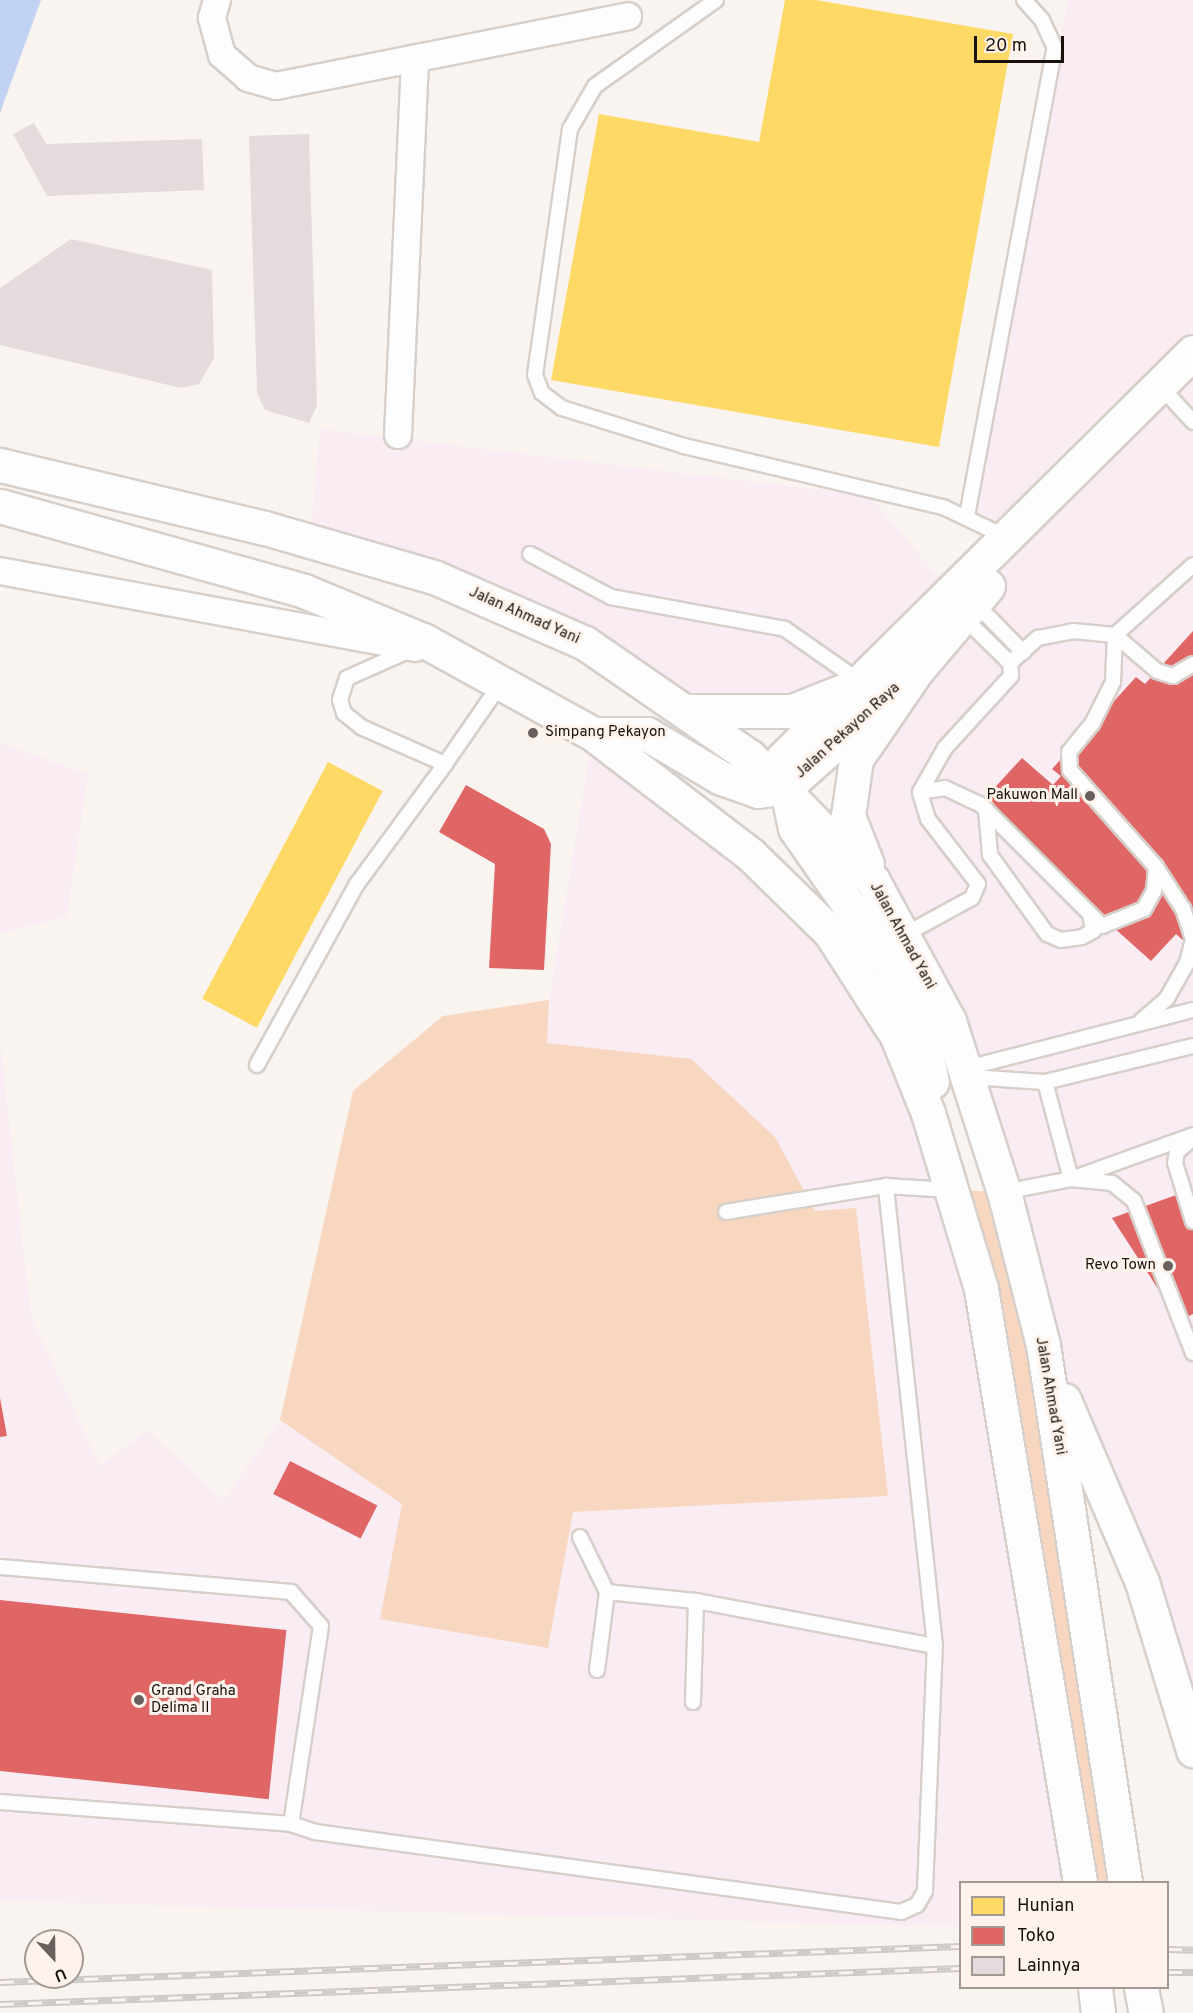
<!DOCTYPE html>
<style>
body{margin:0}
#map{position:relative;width:1193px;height:2013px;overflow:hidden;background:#faf4f0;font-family:Overpass,sans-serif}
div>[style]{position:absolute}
.commercial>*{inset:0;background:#f9ecf2}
.green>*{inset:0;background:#f8d7c1}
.water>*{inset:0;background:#c2d2f2}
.homes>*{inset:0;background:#ffd966;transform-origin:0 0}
.shops>*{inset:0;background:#e06666;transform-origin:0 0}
.building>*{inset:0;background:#e5dbdc}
.roads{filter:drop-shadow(2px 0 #d6cfca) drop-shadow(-2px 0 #d6cfca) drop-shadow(0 2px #d6cfca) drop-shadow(0 -2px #d6cfca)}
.lane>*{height:14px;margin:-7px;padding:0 7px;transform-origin:7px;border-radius:7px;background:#fefdfd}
.street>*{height:26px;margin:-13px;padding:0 13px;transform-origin:13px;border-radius:13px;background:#fefdfd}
.primary>*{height:33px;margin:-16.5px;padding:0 16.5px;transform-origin:16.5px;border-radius:16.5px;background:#fefdfd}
.highway>*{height:33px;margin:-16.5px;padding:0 16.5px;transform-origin:16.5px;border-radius:16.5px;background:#fefdfd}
.rail>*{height:7px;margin-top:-3.5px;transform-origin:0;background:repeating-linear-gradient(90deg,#fef3ec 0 14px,#cdcbca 0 28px);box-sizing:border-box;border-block:2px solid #cdcbca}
.dots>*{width:16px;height:16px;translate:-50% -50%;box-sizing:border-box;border:3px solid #fef3ec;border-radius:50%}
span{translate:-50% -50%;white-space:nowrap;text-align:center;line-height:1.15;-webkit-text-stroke:6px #fef3ec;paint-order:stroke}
.street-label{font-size:15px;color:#1a110c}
.poi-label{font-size:15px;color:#1a110c}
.left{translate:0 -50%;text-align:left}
.right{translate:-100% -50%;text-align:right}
.legend{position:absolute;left:959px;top:1881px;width:210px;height:108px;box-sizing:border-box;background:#fef3ec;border:2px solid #a39992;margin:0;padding:8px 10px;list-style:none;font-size:18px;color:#1a110c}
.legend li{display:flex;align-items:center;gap:12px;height:30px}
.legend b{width:30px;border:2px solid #a39992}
.north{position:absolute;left:24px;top:1929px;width:60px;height:60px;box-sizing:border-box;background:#fef3ec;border:2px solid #a39992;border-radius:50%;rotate:158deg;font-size:16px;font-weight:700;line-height:24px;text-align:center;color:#1a110c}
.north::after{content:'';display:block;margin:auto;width:21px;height:27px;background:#68605c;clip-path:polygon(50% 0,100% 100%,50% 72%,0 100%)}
.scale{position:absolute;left:974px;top:36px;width:90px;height:27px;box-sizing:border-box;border:3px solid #1a110c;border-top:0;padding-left:8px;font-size:18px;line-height:21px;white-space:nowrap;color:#1a110c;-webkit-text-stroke:4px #fef3ec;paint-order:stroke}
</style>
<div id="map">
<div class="commercial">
<i style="clip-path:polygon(1068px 0,1193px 0,1193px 352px,1006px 537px,967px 516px)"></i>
<i style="clip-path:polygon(1193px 354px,1193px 1750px,1071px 1416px,1004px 1192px,873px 881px,856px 759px,997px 576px)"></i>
<i style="clip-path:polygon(320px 429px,870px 496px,953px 594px,863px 683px,689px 711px,585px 643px,310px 540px)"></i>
<i style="clip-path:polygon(593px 734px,830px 932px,937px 1146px,1080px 1882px,960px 1882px,960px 1927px,0 1901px,0 1042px,31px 1316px,100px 1466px,147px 1430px,224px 1500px,280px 1420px,353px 1091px,443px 1016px,549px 1000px)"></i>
<i style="clip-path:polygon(0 743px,88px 774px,67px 917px,0 933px)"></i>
</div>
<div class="green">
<i style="clip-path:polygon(549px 1000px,547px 1043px,691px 1059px,775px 1137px,815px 1211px,856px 1208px,888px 1496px,573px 1512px,548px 1648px,380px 1619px,402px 1504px,280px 1420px,353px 1091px,443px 1016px)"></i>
<i style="clip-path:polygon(952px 1190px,1004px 1192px,1125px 1882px,1080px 1882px)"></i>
</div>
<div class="water">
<i style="clip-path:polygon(0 0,41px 0,0 113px)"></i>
</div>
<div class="homes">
<i style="clip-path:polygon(785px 0,816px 0,1013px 34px,939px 447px,551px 380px,599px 114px,759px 142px)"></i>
<i style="left:328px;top:762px;width:62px;height:268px;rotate:28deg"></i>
</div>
<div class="shops">
<i style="clip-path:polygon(1193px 631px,1193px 949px,1176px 934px,1151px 961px,978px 806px,1022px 758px,1053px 785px,1061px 776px,1052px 769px,1136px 677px,1145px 684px)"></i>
<i style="clip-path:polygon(466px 785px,544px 829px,551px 844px,544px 970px,489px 968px,495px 864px,439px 832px)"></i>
<i style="clip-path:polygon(1193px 1189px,1193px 1314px,1179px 1321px,1112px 1218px)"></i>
<i style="clip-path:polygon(0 1398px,7px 1436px,0 1437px)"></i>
<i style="left:290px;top:1461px;width:98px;height:37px;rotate:27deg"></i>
<i style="left:0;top:1600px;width:288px;height:170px;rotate:6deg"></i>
</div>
<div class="building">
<i style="clip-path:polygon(34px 123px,46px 144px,202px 139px,204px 190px,47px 196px,13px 134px)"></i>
<i style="clip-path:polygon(309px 134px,317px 405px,309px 423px,265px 410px,257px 393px,249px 136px)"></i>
<i style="clip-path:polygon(71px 239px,212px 270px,214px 358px,199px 384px,181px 388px,0 345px,0 288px)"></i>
</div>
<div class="roads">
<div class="lane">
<i style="left:716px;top:0;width:148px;rotate:144.6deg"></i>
<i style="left:595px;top:86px;width:50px;rotate:120.2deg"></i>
<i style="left:570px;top:129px;width:248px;rotate:98.1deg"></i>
<i style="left:535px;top:375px;width:19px;rotate:69deg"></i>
<i style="left:542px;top:393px;width:25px;rotate:37deg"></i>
<i style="left:562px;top:408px;width:128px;rotate:17.3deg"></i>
<i style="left:684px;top:446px;width:266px;rotate:13.3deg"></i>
<i style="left:943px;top:507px;width:70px;rotate:25.5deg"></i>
<i style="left:1162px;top:388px;width:46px;rotate:47.6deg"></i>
<i style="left:967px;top:516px;width:476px;rotate:-79.4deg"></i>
<i style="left:1055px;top:48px;width:31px;rotate:-115deg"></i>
<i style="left:1042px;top:20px;width:27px;rotate:-132deg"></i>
<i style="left:530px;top:554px;width:92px;rotate:28deg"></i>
<i style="left:611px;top:597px;width:177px;rotate:10.4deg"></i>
<i style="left:785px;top:629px;width:94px;rotate:35deg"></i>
<i style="left:975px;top:603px;width:69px;rotate:45.6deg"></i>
<i style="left:410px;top:650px;width:69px;rotate:156deg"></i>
<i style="left:347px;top:678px;width:23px;rotate:108deg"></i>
<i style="left:340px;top:700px;width:14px;rotate:73deg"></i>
<i style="left:344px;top:713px;width:22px;rotate:39deg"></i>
<i style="left:361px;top:727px;width:92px;rotate:23.8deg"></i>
<i style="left:445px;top:764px;width:95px;rotate:-55.3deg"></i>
<i style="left:1010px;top:663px;width:38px;rotate:-42deg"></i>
<i style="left:1038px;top:638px;width:36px;rotate:-11deg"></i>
<i style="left:1073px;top:631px;width:42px;rotate:5.4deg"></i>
<i style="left:1115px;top:635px;width:55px;rotate:40.6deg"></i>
<i style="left:1157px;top:671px;width:17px;rotate:17deg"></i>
<i style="left:1173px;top:676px;width:23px;rotate:-31deg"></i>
<i style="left:920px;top:792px;width:25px;rotate:-9deg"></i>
<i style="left:945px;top:788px;width:38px;rotate:25deg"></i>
<i style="left:980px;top:804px;width:173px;rotate:45deg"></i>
<i style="left:1102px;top:926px;width:45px;rotate:-22deg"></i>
<i style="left:1144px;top:909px;width:21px;rotate:-61deg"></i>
<i style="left:1154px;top:891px;width:24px;rotate:-85deg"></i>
<i style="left:1156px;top:867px;width:130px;rotate:-131.6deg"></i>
<i style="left:1070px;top:770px;width:18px;rotate:-93deg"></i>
<i style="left:1069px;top:752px;width:36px;rotate:-51deg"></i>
<i style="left:1092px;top:724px;width:47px;rotate:-63.4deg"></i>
<i style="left:1113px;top:682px;width:47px;rotate:-87.6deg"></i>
<i style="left:1115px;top:635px;width:105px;rotate:-41.9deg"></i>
<i style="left:986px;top:809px;width:46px;rotate:85deg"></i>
<i style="left:990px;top:855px;width:97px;rotate:54.2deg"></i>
<i style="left:1047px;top:934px;width:15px;rotate:23deg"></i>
<i style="left:1061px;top:940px;width:21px;rotate:-8deg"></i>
<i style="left:1082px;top:937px;width:13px;rotate:-29deg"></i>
<i style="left:1093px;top:931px;width:17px;rotate:-100deg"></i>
<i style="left:904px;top:935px;width:77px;rotate:-28.6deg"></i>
<i style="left:972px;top:898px;width:15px;rotate:-67deg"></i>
<i style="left:978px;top:884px;width:82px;rotate:-127.6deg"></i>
<i style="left:928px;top:819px;width:28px;rotate:-107deg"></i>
<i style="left:920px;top:792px;width:51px;rotate:-60.4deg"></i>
<i style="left:945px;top:748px;width:98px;rotate:-47.5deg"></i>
<i style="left:1011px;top:676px;width:13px;rotate:-94deg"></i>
<i style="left:1010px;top:663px;width:66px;rotate:-135.6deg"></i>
<i style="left:1141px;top:1021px;width:35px;rotate:-41deg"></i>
<i style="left:1167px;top:998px;width:40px;rotate:-60.3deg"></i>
<i style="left:1187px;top:963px;width:25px;rotate:-76deg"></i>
<i style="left:1193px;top:939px;width:32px;rotate:-108deg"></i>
<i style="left:1183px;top:909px;width:50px;rotate:-122.7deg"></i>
<i style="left:257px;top:1065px;width:207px;rotate:-61.1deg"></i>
<i style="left:357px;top:884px;width:149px;rotate:-53.7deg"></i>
<i style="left:967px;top:1068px;width:233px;rotate:-14.4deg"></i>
<i style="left:971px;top:1077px;width:74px;rotate:3.9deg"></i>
<i style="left:1045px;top:1082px;width:152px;rotate:-13.7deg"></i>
<i style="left:1045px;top:1082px;width:100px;rotate:75deg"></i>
<i style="left:1193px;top:1138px;width:21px;rotate:139deg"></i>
<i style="left:1177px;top:1152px;width:11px;rotate:100deg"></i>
<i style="left:1175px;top:1163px;width:61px;rotate:72.8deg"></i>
<i style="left:1071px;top:1179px;width:41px;rotate:5.6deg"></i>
<i style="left:1112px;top:1183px;width:28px;rotate:39deg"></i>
<i style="left:1134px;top:1201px;width:163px;rotate:68.8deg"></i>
<i style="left:886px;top:1186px;width:64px;rotate:3.6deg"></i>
<i style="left:1004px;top:1192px;width:68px;rotate:-11deg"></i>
<i style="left:1071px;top:1179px;width:130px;rotate:-19.8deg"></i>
<i style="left:580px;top:1537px;width:61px;rotate:63.9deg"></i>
<i style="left:607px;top:1592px;width:89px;rotate:5.8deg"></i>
<i style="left:696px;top:1601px;width:243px;rotate:10.7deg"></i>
<i style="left:0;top:1567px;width:292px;rotate:4.9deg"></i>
<i style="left:291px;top:1592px;width:45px;rotate:48.6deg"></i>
<i style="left:321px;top:1626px;width:200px;rotate:98.6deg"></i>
<i style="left:597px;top:1670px;width:79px;rotate:-82.7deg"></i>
<i style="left:693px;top:1702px;width:101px;rotate:-88.3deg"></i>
<i style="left:0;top:1802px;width:292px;rotate:4.3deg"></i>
<i style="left:291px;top:1824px;width:25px;rotate:18deg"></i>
<i style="left:315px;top:1832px;width:591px;rotate:7.77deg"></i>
<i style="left:901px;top:1912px;width:17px;rotate:-24deg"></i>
<i style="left:917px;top:1905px;width:16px;rotate:-60deg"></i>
<i style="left:925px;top:1891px;width:245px;rotate:-87.7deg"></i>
<i style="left:935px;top:1646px;width:463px;rotate:-96.1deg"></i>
<i style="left:886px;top:1186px;width:162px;rotate:170.8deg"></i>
</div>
<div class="street">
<i style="left:217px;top:0;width:19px;rotate:106deg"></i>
<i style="left:212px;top:18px;width:38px;rotate:75deg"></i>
<i style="left:222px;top:55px;width:35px;rotate:41deg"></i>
<i style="left:248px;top:78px;width:29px;rotate:16deg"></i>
<i style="left:276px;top:86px;width:359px;rotate:-11.2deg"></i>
<i style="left:398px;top:435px;width:377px;rotate:-87.4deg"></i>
<i style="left:0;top:571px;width:422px;rotate:10.5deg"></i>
</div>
<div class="primary">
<i style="left:786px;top:787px;width:29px;rotate:-96deg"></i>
<i style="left:783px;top:758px;width:577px;rotate:-44.72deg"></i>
<i style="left:786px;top:787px;width:176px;rotate:-41.8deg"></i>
<i style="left:917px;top:670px;width:110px;rotate:-49.8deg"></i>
</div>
<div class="highway">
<i style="left:0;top:465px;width:272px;rotate:13.4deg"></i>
<i style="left:265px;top:528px;width:176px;rotate:16.2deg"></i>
<i style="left:434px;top:577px;width:165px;rotate:23.6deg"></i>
<i style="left:585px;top:643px;width:199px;rotate:34.6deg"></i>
<i style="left:749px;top:756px;width:176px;rotate:45.2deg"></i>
<i style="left:873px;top:881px;width:159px;rotate:61.5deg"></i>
<i style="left:949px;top:1021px;width:180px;rotate:72.2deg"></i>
<i style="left:1004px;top:1192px;width:158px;rotate:75.7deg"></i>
<i style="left:1043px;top:1345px;width:543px;rotate:81.32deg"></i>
<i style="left:0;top:506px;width:316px;rotate:15.6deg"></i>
<i style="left:304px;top:591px;width:129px;rotate:22.4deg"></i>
<i style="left:423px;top:640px;width:194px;rotate:28.9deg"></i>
<i style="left:593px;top:734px;width:199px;rotate:37.4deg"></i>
<i style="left:751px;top:855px;width:110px;rotate:44.3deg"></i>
<i style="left:830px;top:932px;width:124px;rotate:57.2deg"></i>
<i style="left:897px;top:1036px;width:83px;rotate:68.1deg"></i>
<i style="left:928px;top:1113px;width:184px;rotate:73.2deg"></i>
<i style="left:981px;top:1289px;width:601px;rotate:80.52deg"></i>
<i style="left:689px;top:711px;width:103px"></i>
<i style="left:792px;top:711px;width:76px;rotate:-21.5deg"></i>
<i style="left:593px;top:734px;width:54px"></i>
<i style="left:647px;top:734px;width:86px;rotate:30.7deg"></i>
<i style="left:721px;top:778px;width:39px;rotate:19deg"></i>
<i style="left:758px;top:791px;width:28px;rotate:-8deg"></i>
<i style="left:788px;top:795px;width:34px;rotate:78deg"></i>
<i style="left:795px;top:828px;width:166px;rotate:55.1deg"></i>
<i style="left:890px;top:964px;width:63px;rotate:62.6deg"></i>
<i style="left:919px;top:1020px;width:63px;rotate:78.2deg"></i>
<i style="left:867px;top:864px;width:52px;rotate:-111.6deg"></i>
<i style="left:848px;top:816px;width:58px;rotate:-82deg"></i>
<i style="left:856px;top:759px;width:108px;rotate:-55.6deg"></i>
<i style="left:1064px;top:1400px;width:198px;rotate:66.8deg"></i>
<i style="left:1142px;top:1582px;width:176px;rotate:73.1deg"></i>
<i style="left:1095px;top:1988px;width:25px;rotate:83deg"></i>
<i style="left:1141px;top:1988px;width:25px;rotate:79deg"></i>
</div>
</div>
<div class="rail">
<i style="left:1168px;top:1949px;width:25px;rotate:2deg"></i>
<i style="left:1168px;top:1972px;width:25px"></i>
<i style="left:0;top:1982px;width:961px;rotate:-2.15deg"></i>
<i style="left:0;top:2004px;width:961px;rotate:-2.15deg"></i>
</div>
<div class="dots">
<i style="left:533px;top:733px;background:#68605c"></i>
<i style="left:1090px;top:796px;background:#68605c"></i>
<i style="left:1168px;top:1266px;background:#68605c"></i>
<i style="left:139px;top:1700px;background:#68605c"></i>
</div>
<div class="street-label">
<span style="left:524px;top:616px;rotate:24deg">Jalan Ahmad Yani</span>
<span style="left:848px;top:731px;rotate:-42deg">Jalan Pekayon Raya</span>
<span style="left:902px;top:936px;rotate:61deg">Jalan Ahmad Yani</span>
<span style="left:1050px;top:1396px;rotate:80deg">Jalan Ahmad Yani</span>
</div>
<div class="poi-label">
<span class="left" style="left:545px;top:733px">Simpang Pekayon</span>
<span class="right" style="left:1078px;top:796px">Pakuwon Mall</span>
<span class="right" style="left:1156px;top:1266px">Revo Town</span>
<span class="left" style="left:151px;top:1700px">Grand Graha<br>Delima II</span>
</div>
<ul class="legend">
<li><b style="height:16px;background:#ffd966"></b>Hunian</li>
<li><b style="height:16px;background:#e06666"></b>Toko</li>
<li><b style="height:16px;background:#e5dbdc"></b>Lainnya</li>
</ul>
<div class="north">U</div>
<div class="scale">20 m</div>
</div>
